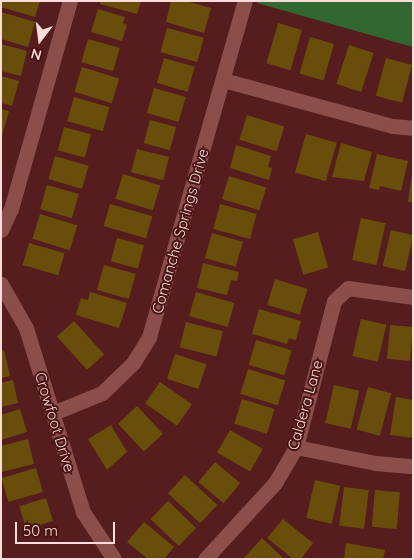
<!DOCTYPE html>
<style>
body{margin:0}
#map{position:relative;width:414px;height:560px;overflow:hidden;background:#551d1d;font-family:Quicksand,sans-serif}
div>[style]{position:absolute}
.green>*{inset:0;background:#316831}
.building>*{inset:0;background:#694e0b;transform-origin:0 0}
.minor>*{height:15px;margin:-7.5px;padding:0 7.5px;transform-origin:7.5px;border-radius:7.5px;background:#8b4e4b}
span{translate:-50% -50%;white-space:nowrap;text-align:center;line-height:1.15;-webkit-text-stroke:4px #491213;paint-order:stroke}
.street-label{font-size:15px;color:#faddda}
.frame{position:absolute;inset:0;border:2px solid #faddda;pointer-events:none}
.north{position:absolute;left:15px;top:15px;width:50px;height:50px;-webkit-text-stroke:4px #491213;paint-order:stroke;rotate:195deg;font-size:14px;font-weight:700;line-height:20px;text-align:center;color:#faddda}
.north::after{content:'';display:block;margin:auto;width:18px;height:22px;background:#faddda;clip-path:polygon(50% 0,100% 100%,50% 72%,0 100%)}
.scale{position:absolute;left:15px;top:522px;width:100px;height:22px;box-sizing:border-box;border:2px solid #faddda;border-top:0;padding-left:6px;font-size:15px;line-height:18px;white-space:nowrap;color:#faddda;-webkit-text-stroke:4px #491213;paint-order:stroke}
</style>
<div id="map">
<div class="green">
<i style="clip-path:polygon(258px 1px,413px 1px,413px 47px,257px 3px)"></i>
</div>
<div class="building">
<i style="clip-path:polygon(1px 1px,40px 1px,35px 17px,1px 7px)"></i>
<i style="clip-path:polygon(100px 1px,141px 1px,137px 14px,100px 4px)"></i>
<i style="clip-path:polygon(171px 1px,186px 1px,211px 8px,204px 33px,166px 22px)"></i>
<i style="clip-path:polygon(98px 9px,125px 17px,123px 23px,127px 25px,122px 41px,91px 32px)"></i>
<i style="clip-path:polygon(1px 12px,35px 22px,28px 47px,1px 39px)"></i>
<i style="left:278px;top:23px;width:25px;height:42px;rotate:16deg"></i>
<i style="left:167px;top:28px;width:38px;height:25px;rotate:15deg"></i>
<i style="left:310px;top:37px;width:25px;height:38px;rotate:16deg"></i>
<i style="left:88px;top:39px;width:33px;height:24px;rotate:16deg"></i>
<i style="clip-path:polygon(1px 44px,27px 51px,21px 76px,1px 71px)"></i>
<i style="left:349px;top:45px;width:26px;height:41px;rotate:18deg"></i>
<i style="left:164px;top:58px;width:32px;height:26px;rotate:16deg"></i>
<i style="left:386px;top:58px;width:27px;height:39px;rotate:15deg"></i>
<i style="left:82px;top:67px;width:39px;height:26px;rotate:17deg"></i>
<i style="clip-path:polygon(1px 76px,19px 81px,12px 106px,1px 103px)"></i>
<i style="left:154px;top:88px;width:33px;height:26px;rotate:16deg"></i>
<i style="left:74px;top:97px;width:37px;height:25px;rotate:16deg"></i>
<i style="clip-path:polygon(1px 109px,9px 111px,2px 136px,1px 136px)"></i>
<i style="left:247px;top:115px;width:39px;height:26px;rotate:17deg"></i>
<i style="left:150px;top:120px;width:27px;height:24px;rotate:15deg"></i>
<i style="left:64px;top:127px;width:28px;height:24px;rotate:15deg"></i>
<i style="left:306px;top:134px;width:32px;height:40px;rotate:16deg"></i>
<i style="clip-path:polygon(341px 143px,372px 152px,364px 181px,332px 177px)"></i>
<i style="clip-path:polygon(236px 145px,271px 156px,268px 167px,272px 168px,269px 180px,230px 168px)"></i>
<i style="left:137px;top:149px;width:33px;height:24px;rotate:14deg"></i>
<i style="clip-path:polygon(377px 154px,408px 161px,401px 191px,380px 186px,379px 190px,369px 188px)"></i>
<i style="left:55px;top:156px;width:35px;height:24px;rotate:16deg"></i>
<i style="clip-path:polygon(412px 173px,413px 173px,413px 202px,408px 202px)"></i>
<i style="left:123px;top:174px;width:39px;height:26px;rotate:17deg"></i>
<i style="left:229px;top:176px;width:39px;height:24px;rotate:17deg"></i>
<i style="left:47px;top:185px;width:33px;height:25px;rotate:16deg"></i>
<i style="left:110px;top:204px;width:44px;height:23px;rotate:16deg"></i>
<i style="left:220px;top:204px;width:38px;height:26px;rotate:15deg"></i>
<i style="left:40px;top:214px;width:39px;height:26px;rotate:17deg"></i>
<i style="left:361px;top:218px;width:25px;height:43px;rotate:12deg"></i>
<i style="left:391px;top:230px;width:23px;height:37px;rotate:13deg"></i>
<i style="left:318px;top:232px;width:37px;height:26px;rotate:74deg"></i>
<i style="left:212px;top:233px;width:32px;height:26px;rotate:16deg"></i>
<i style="left:117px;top:238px;width:28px;height:24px;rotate:15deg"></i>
<i style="left:29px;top:243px;width:37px;height:23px;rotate:16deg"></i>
<i style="clip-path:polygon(203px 263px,239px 272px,237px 281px,231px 280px,227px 295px,197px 288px)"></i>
<i style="left:104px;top:265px;width:33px;height:26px;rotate:16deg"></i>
<i style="left:275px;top:279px;width:34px;height:27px;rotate:17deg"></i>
<i style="clip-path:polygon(90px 292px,127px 303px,119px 328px,76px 315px,81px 298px,88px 300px)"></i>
<i style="left:196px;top:292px;width:40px;height:25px;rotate:16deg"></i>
<i style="clip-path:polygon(259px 309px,301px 321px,296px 340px,289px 338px,287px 344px,252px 334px)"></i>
<i style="left:361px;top:319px;width:26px;height:38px;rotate:13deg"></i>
<i style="left:74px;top:321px;width:45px;height:23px;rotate:48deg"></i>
<i style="left:186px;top:322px;width:38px;height:26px;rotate:14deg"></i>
<i style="left:390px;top:325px;width:23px;height:34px;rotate:5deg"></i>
<i style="left:256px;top:340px;width:37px;height:26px;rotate:16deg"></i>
<i style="clip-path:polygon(4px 350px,10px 376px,1px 378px,1px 351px)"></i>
<i style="left:175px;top:354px;width:33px;height:26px;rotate:18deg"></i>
<i style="left:248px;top:369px;width:39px;height:26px;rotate:17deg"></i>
<i style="clip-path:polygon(13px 380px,18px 403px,1px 407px,1px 383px)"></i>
<i style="left:160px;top:382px;width:39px;height:26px;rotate:35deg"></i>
<i style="left:334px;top:385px;width:26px;height:39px;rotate:13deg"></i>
<i style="left:368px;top:387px;width:24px;height:44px;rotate:15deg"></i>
<i style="clip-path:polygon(396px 397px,413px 400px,413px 438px,390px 435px)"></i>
<i style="left:242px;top:399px;width:34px;height:26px;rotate:17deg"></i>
<i style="left:137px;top:406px;width:38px;height:26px;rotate:47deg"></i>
<i style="clip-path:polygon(20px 409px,27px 432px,1px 440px,1px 415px)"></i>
<i style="clip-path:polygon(111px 425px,127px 452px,107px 470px,88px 439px)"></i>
<i style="left:230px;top:430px;width:38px;height:26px;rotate:30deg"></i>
<i style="clip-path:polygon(28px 439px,34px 464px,1px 472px,1px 446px)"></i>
<i style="left:215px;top:462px;width:33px;height:26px;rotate:40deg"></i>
<i style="left:36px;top:468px;width:25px;height:36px;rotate:74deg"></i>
<i style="left:185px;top:475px;width:44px;height:25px;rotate:43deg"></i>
<i style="left:315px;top:480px;width:26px;height:39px;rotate:13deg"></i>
<i style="left:344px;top:487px;width:25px;height:39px;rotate:7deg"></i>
<i style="left:375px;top:490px;width:25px;height:37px;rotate:5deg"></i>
<i style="left:46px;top:498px;width:24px;height:28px;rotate:73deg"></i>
<i style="left:168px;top:501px;width:39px;height:25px;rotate:44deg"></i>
<i style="clip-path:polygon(283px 519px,313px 543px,301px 559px,293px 559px,267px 538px)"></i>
<i style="clip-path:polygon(144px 522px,174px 547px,164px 559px,148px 559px,127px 542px)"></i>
<i style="clip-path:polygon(262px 538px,284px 559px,244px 558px)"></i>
<i style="clip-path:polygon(346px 543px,385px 550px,383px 559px,344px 559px)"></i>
</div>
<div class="minor">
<i style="left:223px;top:80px;width:175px;rotate:15.2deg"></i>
<i style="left:392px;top:126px;width:21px;rotate:5deg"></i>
<i style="left:1px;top:230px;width:23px;rotate:-65deg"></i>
<i style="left:11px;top:209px;width:216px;rotate:-74.2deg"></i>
<i style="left:1px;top:284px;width:51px;rotate:60.4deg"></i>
<i style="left:26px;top:328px;width:193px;rotate:72.8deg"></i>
<i style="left:83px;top:512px;width:56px;rotate:56.6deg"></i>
<i style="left:53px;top:413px;width:53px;rotate:-22.2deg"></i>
<i style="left:102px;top:393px;width:43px;rotate:-44.1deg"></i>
<i style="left:133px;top:363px;width:31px;rotate:-58deg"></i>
<i style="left:149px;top:337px;width:349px;rotate:-74.1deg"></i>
<i style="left:296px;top:447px;width:81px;rotate:11.4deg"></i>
<i style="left:375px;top:463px;width:38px;rotate:5deg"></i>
<i style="left:205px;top:559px;width:103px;rotate:-47.4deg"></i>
<i style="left:275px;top:483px;width:42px;rotate:-59.7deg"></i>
<i style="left:296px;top:447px;width:151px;rotate:-75.4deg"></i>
<i style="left:334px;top:301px;width:19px;rotate:-43deg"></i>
<i style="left:348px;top:288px;width:66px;rotate:7.9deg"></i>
</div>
<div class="street-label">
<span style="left:180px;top:231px;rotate:-74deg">Comanche Springs Drive</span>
<span style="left:305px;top:405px;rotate:-74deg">Caldera Lane</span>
<span style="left:55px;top:422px;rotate:73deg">Crowfoot Drive</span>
</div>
<div class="frame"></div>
<div class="north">N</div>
<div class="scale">50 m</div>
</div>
